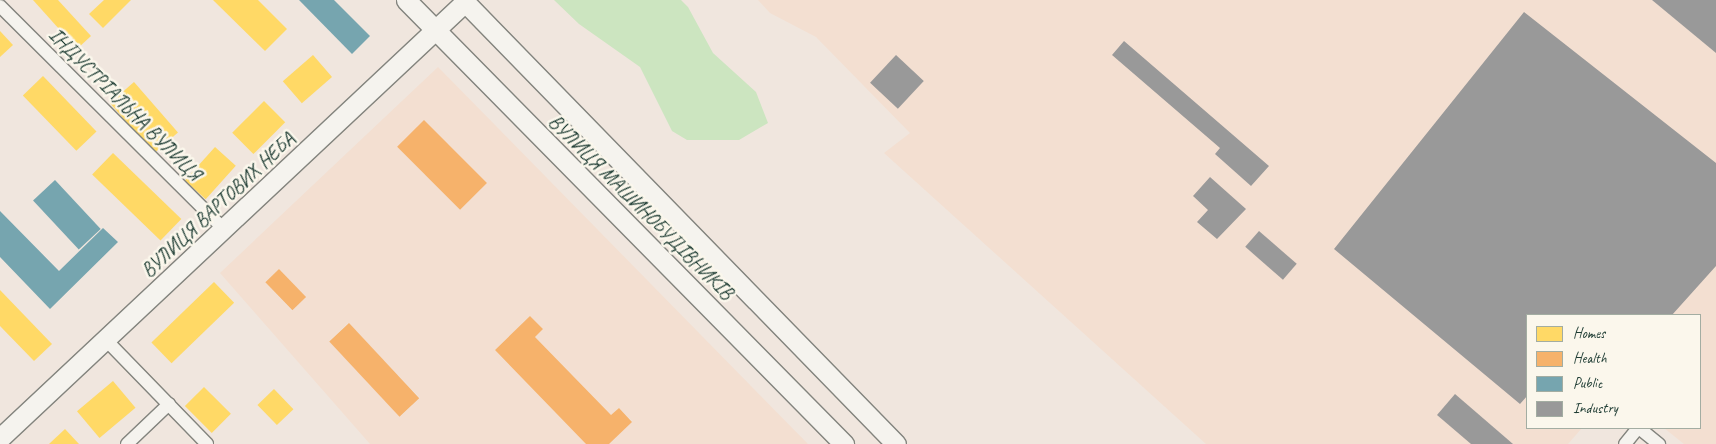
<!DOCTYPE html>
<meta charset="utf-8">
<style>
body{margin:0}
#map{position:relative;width:1716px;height:444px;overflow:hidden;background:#f0e6de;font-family:Caveat,sans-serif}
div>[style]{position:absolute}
.built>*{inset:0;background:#f3dfd1}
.green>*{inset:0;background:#cce5c0}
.homes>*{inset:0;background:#ffd966;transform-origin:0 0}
.health>*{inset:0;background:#f6b26b;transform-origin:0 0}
.public>*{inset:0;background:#76a5af;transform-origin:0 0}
.industry>*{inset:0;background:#999;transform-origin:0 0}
.roads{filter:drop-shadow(1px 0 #83847e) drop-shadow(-1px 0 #83847e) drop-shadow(0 1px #83847e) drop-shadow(0 -1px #83847e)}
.street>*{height:12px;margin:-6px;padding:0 6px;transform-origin:6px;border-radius:6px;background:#f5f3ee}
.secondary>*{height:19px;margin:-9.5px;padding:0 9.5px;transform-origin:9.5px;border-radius:9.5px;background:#f5f3ee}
span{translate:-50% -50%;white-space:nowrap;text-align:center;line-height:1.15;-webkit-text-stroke:5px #fbf7ec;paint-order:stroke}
.street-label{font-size:20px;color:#1f3d34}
.legend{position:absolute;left:1526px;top:314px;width:175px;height:115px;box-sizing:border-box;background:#fbf7ec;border:1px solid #a3ada2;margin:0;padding:6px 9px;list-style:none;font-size:15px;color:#1f3d34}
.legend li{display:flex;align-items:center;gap:10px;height:25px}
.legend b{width:25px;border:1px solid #a3ada2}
</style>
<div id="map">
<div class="built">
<i style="clip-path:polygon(758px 0,1716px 0,1716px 444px,1684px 444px,1664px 428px,1700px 428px,1700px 315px,1527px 315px,1527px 428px,1582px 428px,1568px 444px,1206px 444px,884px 153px,910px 133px,816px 37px,770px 13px)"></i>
<i style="clip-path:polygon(evenodd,438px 67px,808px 444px,609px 444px,632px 421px,619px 408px,611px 415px,535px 337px,543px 329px,530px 316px,495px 350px,586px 444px,370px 444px,220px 273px,438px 67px,279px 269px,306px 297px,292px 311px,265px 282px,279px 269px,438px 67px,348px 323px,420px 398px,401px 416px,329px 341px,348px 323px)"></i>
</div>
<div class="green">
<i style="clip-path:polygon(554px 0,681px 0,688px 7px,713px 53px,756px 92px,768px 123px,739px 140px,687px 140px,672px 131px,640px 67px,579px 24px)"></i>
</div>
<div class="homes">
<i style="clip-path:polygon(33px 0,58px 0,91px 36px,77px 49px)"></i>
<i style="clip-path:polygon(104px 0,131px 0,103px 28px,89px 14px)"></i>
<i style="clip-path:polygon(213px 0,258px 0,287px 29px,265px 51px)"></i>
<i style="clip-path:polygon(0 31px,13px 45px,0 57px)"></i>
<i style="left:313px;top:55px;width:29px;height:40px;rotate:49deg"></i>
<i style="left:43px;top:76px;width:77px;height:28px;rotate:46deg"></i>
<i style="left:134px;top:82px;width:67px;height:32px;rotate:49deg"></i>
<i style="left:264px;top:101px;width:30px;height:45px;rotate:45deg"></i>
<i style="left:215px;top:147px;width:28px;height:45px;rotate:42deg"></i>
<i style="left:113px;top:153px;width:95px;height:30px;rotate:44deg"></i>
<i style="left:214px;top:282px;width:29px;height:87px;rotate:46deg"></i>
<i style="clip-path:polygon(0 290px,52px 344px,34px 361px,0 326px)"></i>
<i style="left:113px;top:381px;width:35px;height:47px;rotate:50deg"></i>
<i style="left:204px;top:387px;width:38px;height:27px;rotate:45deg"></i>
<i style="left:274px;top:389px;width:28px;height:23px;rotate:46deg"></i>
<i style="clip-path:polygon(65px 429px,79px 444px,49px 444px)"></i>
</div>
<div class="health">
<i style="left:424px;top:120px;width:89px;height:38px;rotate:45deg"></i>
<i style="left:279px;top:269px;width:39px;height:19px;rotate:46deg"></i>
<i style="clip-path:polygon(530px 316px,543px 329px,535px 337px,611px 415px,619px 408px,632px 422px,609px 444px,586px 444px,495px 350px)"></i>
<i style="left:349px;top:323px;width:103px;height:27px;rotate:47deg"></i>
</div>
<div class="public">
<i style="clip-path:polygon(299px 0,334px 0,370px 36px,352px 54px)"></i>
<i style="left:55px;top:180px;width:67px;height:30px;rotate:47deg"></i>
<i style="clip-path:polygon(0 211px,59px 271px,103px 228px,118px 242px,50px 309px,0 257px)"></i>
</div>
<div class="industry">
<i style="clip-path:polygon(1652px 0,1716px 0,1716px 53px)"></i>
<i style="clip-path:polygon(1524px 12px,1716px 163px,1716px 266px,1672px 315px,1527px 315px,1527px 396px,1520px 404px,1334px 249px)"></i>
<i style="clip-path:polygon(1124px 41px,1269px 166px,1251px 186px,1215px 154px,1220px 148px,1112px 55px)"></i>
<i style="left:896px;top:55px;width:38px;height:38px;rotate:43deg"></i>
<i style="clip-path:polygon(1210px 177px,1246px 209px,1217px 239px,1197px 222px,1208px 210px,1193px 196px)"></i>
<i style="left:1259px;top:231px;width:50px;height:21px;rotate:41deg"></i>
<i style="clip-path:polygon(1455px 394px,1513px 444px,1471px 444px,1437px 415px)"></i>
</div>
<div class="roads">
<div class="street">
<i style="left:0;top:6px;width:316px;rotate:44.9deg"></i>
<i style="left:106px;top:340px;width:145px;rotate:45.8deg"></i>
<i style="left:1639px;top:428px;width:26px;rotate:39deg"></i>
<i style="left:127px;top:444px;width:58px;rotate:-43.6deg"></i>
<i style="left:1625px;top:444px;width:21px;rotate:-51deg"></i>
</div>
<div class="secondary">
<i style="left:406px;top:0;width:624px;rotate:45.39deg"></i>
<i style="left:463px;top:0;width:620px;rotate:45.72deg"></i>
<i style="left:0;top:438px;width:637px;rotate:-43.16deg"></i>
</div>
</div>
<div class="street-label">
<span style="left:125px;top:104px;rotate:45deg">ІНДУСТРІАЛЬНА ВУЛИЦЯ</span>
<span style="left:218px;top:205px;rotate:-43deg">ВУЛИЦЯ ВАРТОВИХ НЕБА</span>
<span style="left:641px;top:207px;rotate:45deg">ВУЛИЦЯ МАШИНОБУДІВНИКІВ</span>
</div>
<ul class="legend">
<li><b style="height:14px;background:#ffd966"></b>Homes</li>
<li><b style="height:14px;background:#f6b26b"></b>Health</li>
<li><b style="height:14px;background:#76a5af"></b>Public</li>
<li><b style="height:14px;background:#999"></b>Industry</li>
</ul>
</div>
